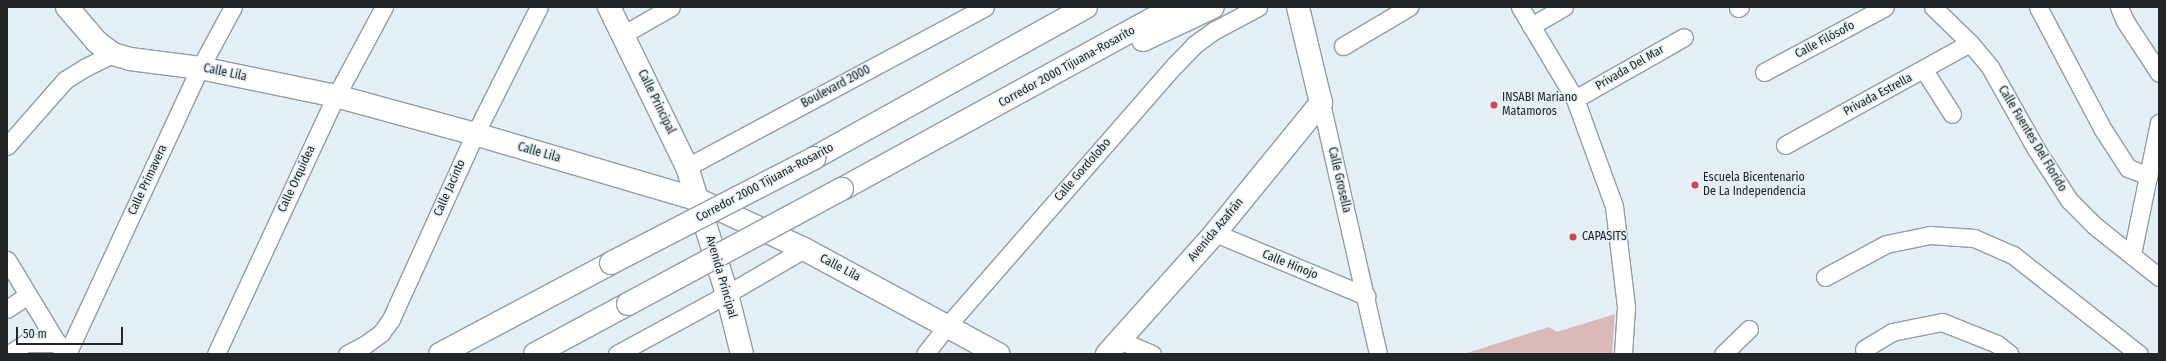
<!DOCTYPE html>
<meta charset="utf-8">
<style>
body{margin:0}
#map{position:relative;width:2166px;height:361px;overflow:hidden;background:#e3eff5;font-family:"Fira Sans Condensed",sans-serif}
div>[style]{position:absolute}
.green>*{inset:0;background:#dbb9b9}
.roads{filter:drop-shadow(1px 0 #929ea3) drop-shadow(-1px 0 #929ea3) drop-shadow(0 1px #929ea3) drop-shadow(0 -1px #929ea3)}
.street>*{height:17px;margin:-8.5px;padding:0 8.5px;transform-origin:8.5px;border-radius:8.5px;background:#fff}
.secondary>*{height:22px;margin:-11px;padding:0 11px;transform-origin:11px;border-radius:11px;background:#fff}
.highway>*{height:22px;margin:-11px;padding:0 11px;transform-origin:11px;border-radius:11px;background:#fff}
.bridges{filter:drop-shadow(1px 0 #929ea3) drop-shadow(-1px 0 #929ea3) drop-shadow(0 1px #929ea3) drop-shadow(0 -1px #929ea3)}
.highway-bridge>*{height:22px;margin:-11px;padding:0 11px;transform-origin:11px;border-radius:11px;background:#fff}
.dots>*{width:11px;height:11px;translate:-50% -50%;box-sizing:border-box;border:2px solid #e3eff5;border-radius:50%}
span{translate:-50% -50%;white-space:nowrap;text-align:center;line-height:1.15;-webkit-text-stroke:3px #e3eff5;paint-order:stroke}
.street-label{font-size:12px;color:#222628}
.poi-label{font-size:12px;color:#222628}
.left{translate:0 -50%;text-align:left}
.frame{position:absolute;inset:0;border:8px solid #222628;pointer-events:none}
.scale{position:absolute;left:16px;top:327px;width:107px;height:18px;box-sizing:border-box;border:2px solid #222628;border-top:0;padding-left:5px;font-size:12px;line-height:14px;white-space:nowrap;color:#222628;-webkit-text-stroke:3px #e3eff5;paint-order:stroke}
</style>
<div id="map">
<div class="green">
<i style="clip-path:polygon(1615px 314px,1612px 354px,1464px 354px,1549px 327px,1557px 332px)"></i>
</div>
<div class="roads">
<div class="street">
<i style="left:1520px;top:7px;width:107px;rotate:59.1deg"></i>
<i style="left:1575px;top:99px;width:114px;rotate:70deg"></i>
<i style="left:1614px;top:206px;width:102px;rotate:83.2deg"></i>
<i style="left:1626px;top:307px;width:47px;rotate:93.7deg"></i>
<i style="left:1933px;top:7px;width:52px;rotate:44.2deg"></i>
<i style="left:1970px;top:43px;width:31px;rotate:50deg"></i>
<i style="left:1990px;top:67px;width:94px;rotate:60.7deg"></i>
<i style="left:2036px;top:149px;width:61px;rotate:57.1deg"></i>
<i style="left:2069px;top:200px;width:37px;rotate:45deg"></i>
<i style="left:2095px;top:226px;width:82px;rotate:38.6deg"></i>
<i style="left:2038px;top:7px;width:137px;rotate:62.1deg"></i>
<i style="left:2102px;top:128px;width:48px;rotate:57deg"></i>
<i style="left:2128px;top:168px;width:22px;rotate:21deg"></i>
<i style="left:2119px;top:7px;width:15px;rotate:67deg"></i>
<i style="left:2125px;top:21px;width:62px;rotate:56.8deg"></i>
<i style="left:1738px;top:8px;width:2px;rotate:-27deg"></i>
<i style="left:1531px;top:26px;width:38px;rotate:-30deg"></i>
<i style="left:624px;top:34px;width:54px;rotate:-29.9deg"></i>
<i style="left:1343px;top:46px;width:77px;rotate:-30.6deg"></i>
<i style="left:1924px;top:70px;width:52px;rotate:57.5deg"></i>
<i style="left:1764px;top:72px;width:137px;rotate:-28.2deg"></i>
<i style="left:1575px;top:99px;width:125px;rotate:-29.6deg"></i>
<i style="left:1321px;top:103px;width:257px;rotate:77.2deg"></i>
<i style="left:1785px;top:145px;width:211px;rotate:-28.9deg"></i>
<i style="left:7px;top:146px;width:88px;rotate:-48.7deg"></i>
<i style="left:65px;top:80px;width:22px;rotate:-32deg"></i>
<i style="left:84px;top:68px;width:32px;rotate:-26deg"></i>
<i style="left:687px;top:167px;width:338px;rotate:-28.2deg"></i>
<i style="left:1215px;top:233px;width:164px;rotate:22.6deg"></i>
<i style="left:2132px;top:254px;width:134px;rotate:-78.4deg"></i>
<i style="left:7px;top:260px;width:110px;rotate:58.8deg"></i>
<i style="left:1825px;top:277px;width:69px;rotate:-28.4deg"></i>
<i style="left:1886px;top:244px;width:45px;rotate:-11.6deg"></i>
<i style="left:1930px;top:235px;width:44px;rotate:3.9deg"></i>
<i style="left:1974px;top:238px;width:43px;rotate:23.6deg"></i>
<i style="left:2013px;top:255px;width:160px;rotate:38.2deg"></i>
<i style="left:7px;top:309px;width:25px;rotate:-34deg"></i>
<i style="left:1119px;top:340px;width:36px;rotate:23deg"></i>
<i style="left:1864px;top:349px;width:33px;rotate:-31deg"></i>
<i style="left:1892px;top:332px;width:51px;rotate:-11.3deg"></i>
<i style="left:1942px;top:322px;width:59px;rotate:21.8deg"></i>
<i style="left:1997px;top:344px;width:16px;rotate:38deg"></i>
<i style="left:9px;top:354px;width:20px;rotate:-33deg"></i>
<i style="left:26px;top:343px;width:32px"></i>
<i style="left:67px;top:354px;width:315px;rotate:-65.1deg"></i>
<i style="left:200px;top:68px;width:69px;rotate:-61.6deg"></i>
<i style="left:216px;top:354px;width:285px;rotate:-65.1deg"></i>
<i style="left:336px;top:96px;width:101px;rotate:-61.7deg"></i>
<i style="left:347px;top:354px;width:21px;rotate:-28deg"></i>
<i style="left:366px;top:344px;width:19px;rotate:-36deg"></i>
<i style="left:381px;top:333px;width:17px;rotate:-54deg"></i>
<i style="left:391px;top:319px;width:203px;rotate:-65.6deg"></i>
<i style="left:475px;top:134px;width:142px;rotate:-63.3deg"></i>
<i style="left:617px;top:354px;width:125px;rotate:-28.6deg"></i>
<i style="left:727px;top:294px;width:89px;rotate:-30.3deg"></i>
<i style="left:925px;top:354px;width:36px;rotate:-52deg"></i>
<i style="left:947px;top:326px;width:347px;rotate:-48.9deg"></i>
<i style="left:1175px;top:65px;width:28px;rotate:-46deg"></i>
<i style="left:1194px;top:45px;width:26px;rotate:-36deg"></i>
<i style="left:1215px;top:30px;width:49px;rotate:-28.1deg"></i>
<i style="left:1723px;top:354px;width:36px;rotate:-44deg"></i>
</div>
<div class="secondary">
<i style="left:67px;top:7px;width:46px;rotate:49.4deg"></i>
<i style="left:97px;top:42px;width:20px;rotate:37deg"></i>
<i style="left:113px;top:54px;width:18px;rotate:16deg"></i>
<i style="left:130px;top:59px;width:71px;rotate:7.3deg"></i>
<i style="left:200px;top:68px;width:139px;rotate:11.6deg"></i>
<i style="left:336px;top:96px;width:144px;rotate:15.3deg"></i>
<i style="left:475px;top:134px;width:234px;rotate:16.4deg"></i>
<i style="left:699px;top:200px;width:116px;rotate:25deg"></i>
<i style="left:804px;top:249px;width:221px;rotate:28.4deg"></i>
<i style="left:609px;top:7px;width:178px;rotate:64deg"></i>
<i style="left:687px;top:167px;width:133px;rotate:72.5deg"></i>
<i style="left:727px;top:294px;width:62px;rotate:76deg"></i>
<i style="left:1107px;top:354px;width:162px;rotate:-48.2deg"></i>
<i style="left:1215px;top:233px;width:168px;rotate:-50.8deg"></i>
<i style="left:1321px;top:103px;width:99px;rotate:-103.5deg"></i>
</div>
<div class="highway">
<i style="left:1143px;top:40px;width:77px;rotate:-25.2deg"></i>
<i style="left:814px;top:158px;width:311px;rotate:-29deg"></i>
<i style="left:842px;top:189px;width:379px;rotate:-28.7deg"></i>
<i style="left:440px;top:354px;width:194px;rotate:-28deg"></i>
<i style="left:535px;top:354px;width:106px;rotate:-28.3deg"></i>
</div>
</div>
<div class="bridges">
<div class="highway-bridge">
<i style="left:611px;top:263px;width:229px;rotate:-27.3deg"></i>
<i style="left:628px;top:304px;width:243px;rotate:-28.3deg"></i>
</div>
</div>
<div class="dots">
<i style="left:1494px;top:105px;background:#d44455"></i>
<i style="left:1695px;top:185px;background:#d44455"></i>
<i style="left:1573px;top:237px;background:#d44455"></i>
</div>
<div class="street-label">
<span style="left:1825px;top:40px;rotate:-28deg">Calle Filósofo</span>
<span style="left:1067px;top:67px;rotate:-29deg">Corredor 2000 Tijuana-Rosarito</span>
<span style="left:1630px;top:68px;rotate:-30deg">Privada Del Mar</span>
<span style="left:225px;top:73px;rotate:12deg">Calle Lila</span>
<span style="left:836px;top:87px;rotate:-28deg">Boulevard 2000</span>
<span style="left:1878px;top:95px;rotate:-28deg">Privada Estrella</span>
<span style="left:656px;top:102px;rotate:64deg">Calle Principal</span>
<span style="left:2032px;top:139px;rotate:59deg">Calle Fuentes Del Florido</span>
<span style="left:539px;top:153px;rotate:16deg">Calle Lila</span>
<span style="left:1083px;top:170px;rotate:-49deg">Calle Gordolobo</span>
<span style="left:297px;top:179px;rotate:-65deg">Calle Orquídea</span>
<span style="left:148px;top:180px;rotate:-65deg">Calle Primavera</span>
<span style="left:1339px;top:180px;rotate:77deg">Calle Grosella</span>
<span style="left:765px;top:183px;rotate:-28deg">Corredor 2000 Tijuana-Rosarito</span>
<span style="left:450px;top:188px;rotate:-66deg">Calle Jacinto</span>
<span style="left:1216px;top:230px;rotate:-50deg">Avenida Azafrán</span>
<span style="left:1290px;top:265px;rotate:22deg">Calle Hinojo</span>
<span style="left:840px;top:268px;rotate:28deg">Calle Lila</span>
<span style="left:721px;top:277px;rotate:74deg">Avenida Principal</span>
</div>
<div class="poi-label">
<span class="left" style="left:1502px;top:105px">INSABI Mariano<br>Matamoros</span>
<span class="left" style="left:1703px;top:185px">Escuela Bicentenario<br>De La Independencia</span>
<span class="left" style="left:1582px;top:237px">CAPASITS</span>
</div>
<div class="frame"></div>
<div class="scale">50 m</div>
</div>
